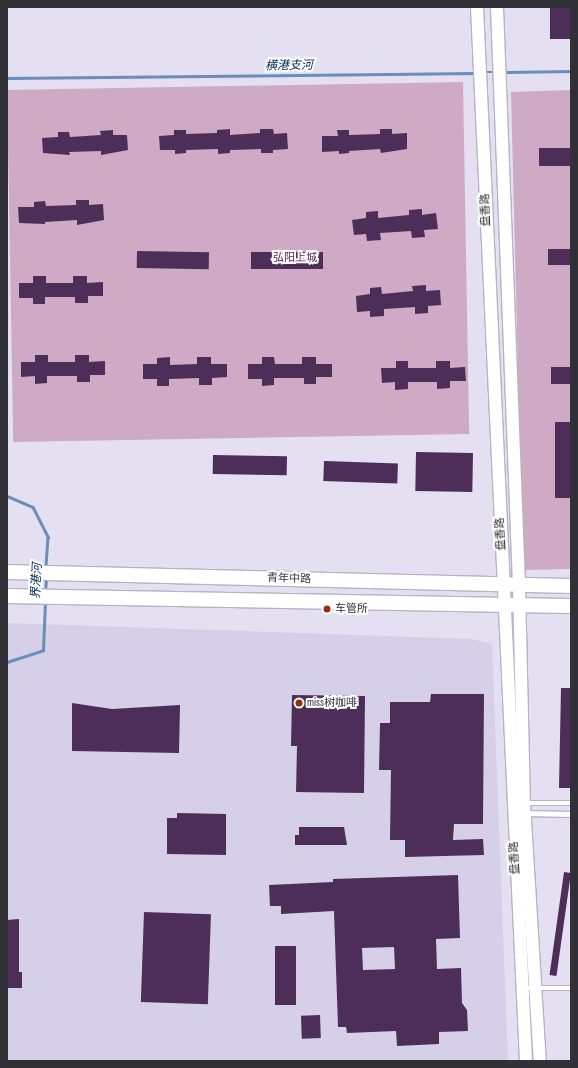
<!DOCTYPE html>
<meta charset="utf-8">
<style>
body{margin:0}
#map{position:relative;width:578px;height:1068px;overflow:hidden;background:#e4e0f2;font-family:"Sofia Sans Condensed","Noto Sans SC",sans-serif}
div>[style]{position:absolute}
.built>*{inset:0;background:#d5d0e8}
.green>*{inset:0;background:#ceaac4;transform-origin:0 0}
.stream>*{height:2.5px;margin:-1.25px;padding:0 1.25px;transform-origin:1.25px;border-radius:1.25px;background:#6a8eba}
.building>*{inset:0;background:#4c2e58;transform-origin:0 0}
.roads{filter:drop-shadow(1px 0 #b6b3c4) drop-shadow(-1px 0 #b6b3c4) drop-shadow(0 1px #b6b3c4) drop-shadow(0 -1px #b6b3c4)}
.lane>*{height:4.5px;margin:-2.25px;padding:0 2.25px;transform-origin:2.25px;border-radius:2.25px;background:#fff}
.secondary>*{height:12px;margin:-6px;padding:0 6px;transform-origin:6px;border-radius:6px;background:#fff}
.primary>*{height:14px;margin:-7px;padding:0 7px;transform-origin:7px;border-radius:7px;background:#fff}
.dots>*{width:11px;height:11px;translate:-50% -50%;box-sizing:border-box;border:2px solid #fff;border-radius:50%}
span{translate:-50% -50%;white-space:nowrap;text-align:center;line-height:1.15;-webkit-text-stroke:4px #fff;paint-order:stroke}
.street-label{font-size:11px;color:#313037}
.park-label{font-size:11px;color:#602454}
.poi-label{font-size:11px;color:#313037}
.left{translate:0 -50%;text-align:left}
.water-label{font-size:12px;color:#042c55;font-style:italic}
.frame{position:absolute;inset:0;border:8px solid #313037;pointer-events:none}
</style>
<div id="map">
<div class="built">
<i style="clip-path:polygon(7px 623px,472px 639px,492px 644px,508px 1061px,7px 1061px)"></i>
</div>
<div class="green">
<i style="left:463px;top:82px;width:352px;height:456px;rotate:89deg"></i>
<i style="clip-path:polygon(571px 90px,571px 569px,523px 570px,511px 92px)"></i>
</div>
<div class="stream">
<i style="left:484px;top:72px;width:13px"></i>
<i style="left:504px;top:72px;width:67px;rotate:-0.9deg"></i>
<i style="left:7px;top:78px;width:470px;rotate:-0.6deg"></i>
<i style="left:7px;top:496px;width:28px;rotate:23deg"></i>
<i style="left:33px;top:507px;width:34px;rotate:63deg"></i>
<i style="left:48px;top:537px;width:32px;rotate:94deg"></i>
<i style="left:45px;top:593px;width:15px;rotate:-86deg"></i>
<i style="left:7px;top:662px;width:38px;rotate:-18deg"></i>
<i style="left:43px;top:650px;width:48px;rotate:-87.6deg"></i>
</div>
<div class="building">
<i style="left:550px;top:7px;width:21px;height:32px"></i>
<i style="clip-path:polygon(230px 129px,230px 135px,260px 133px,260px 129px,273px 129px,274px 134px,287px 133px,288px 149px,273px 150px,273px 153px,261px 153px,261px 149px,230px 150px,230px 153px,218px 154px,218px 149px,186px 150px,186px 153px,175px 154px,175px 150px,160px 150px,159px 136px,174px 135px,174px 130px,186px 130px,186px 134px,217px 133px,217px 130px)"></i>
<i style="clip-path:polygon(380px 129px,392px 129px,392px 134px,407px 133px,407px 149px,381px 153px,380px 149px,349px 151px,349px 153px,339px 154px,339px 151px,322px 152px,322px 136px,338px 136px,337px 130px,349px 130px,349px 135px,380px 134px)"></i>
<i style="clip-path:polygon(113px 130px,113px 135px,127px 135px,128px 150px,101px 155px,101px 151px,69px 152px,70px 155px,43px 153px,42px 138px,58px 137px,58px 132px,69px 132px,70px 137px,101px 135px,100px 131px)"></i>
<i style="left:571px;top:148px;width:18px;height:32px;rotate:90deg"></i>
<i style="clip-path:polygon(76px 200px,89px 200px,89px 205px,103px 204px,104px 220px,77px 225px,77px 220px,45px 222px,45px 224px,19px 223px,18px 207px,34px 207px,34px 202px,45px 201px,46px 206px,76px 205px)"></i>
<i style="clip-path:polygon(422px 209px,422px 215px,436px 213px,438px 229px,424px 230px,425px 237px,412px 238px,411px 231px,380px 233px,381px 240px,367px 241px,366px 234px,354px 235px,352px 220px,366px 218px,366px 212px,378px 211px,378px 218px,409px 215px,409px 210px)"></i>
<i style="left:571px;top:249px;width:16px;height:23px;rotate:90deg"></i>
<i style="left:137px;top:251px;width:72px;height:17px;rotate:1deg"></i>
<i style="left:251px;top:252px;width:72px;height:17px"></i>
<i style="clip-path:polygon(33px 276px,46px 276px,46px 283px,73px 283px,73px 276px,87px 276px,87px 283px,103px 282px,103px 296px,88px 296px,88px 303px,75px 303px,75px 297px,45px 297px,45px 304px,33px 304px,33px 298px,19px 298px,19px 283px,33px 283px)"></i>
<i style="clip-path:polygon(426px 285px,426px 291px,440px 290px,441px 305px,428px 306px,428px 313px,415px 314px,415px 307px,384px 309px,384px 316px,370px 317px,370px 311px,357px 312px,356px 296px,370px 294px,370px 288px,381px 287px,382px 294px,413px 291px,412px 286px)"></i>
<i style="clip-path:polygon(35px 355px,48px 355px,48px 362px,75px 362px,75px 355px,89px 355px,89px 362px,105px 361px,105px 375px,90px 375px,90px 382px,77px 382px,77px 376px,47px 376px,47px 383px,35px 384px,35px 376px,21px 377px,21px 362px,35px 362px)"></i>
<i style="clip-path:polygon(170px 357px,170px 365px,197px 364px,197px 357px,211px 357px,211px 364px,227px 364px,227px 377px,212px 378px,212px 385px,199px 385px,199px 378px,169px 379px,169px 386px,157px 386px,157px 379px,143px 379px,143px 364px,157px 364px,157px 358px)"></i>
<i style="clip-path:polygon(262px 357px,274px 357px,275px 364px,302px 364px,302px 357px,316px 357px,316px 364px,332px 364px,332px 377px,316px 377px,316px 384px,304px 384px,304px 378px,274px 378px,274px 385px,262px 386px,262px 379px,248px 379px,248px 364px,262px 364px)"></i>
<i style="clip-path:polygon(396px 361px,408px 361px,408px 368px,436px 368px,436px 361px,450px 361px,450px 368px,465px 367px,466px 381px,450px 381px,450px 388px,437px 389px,437px 382px,408px 382px,408px 389px,395px 390px,395px 382px,382px 383px,381px 368px,396px 368px)"></i>
<i style="left:551px;top:367px;width:20px;height:17px"></i>
<i style="left:555px;top:422px;width:16px;height:76px"></i>
<i style="left:416px;top:452px;width:57px;height:39px;rotate:1deg"></i>
<i style="left:213px;top:455px;width:74px;height:19px;rotate:1deg"></i>
<i style="left:324px;top:461px;width:74px;height:20px;rotate:2deg"></i>
<i style="clip-path:polygon(561px 688px,571px 688px,571px 788px,559px 788px)"></i>
<i style="clip-path:polygon(431px 694px,484px 694px,483px 824px,454px 824px,453px 840px,483px 839px,484px 855px,405px 857px,405px 840px,390px 840px,391px 770px,379px 770px,380px 723px,390px 723px,390px 702px,430px 702px)"></i>
<i style="clip-path:polygon(292px 695px,365px 696px,364px 793px,296px 792px,297px 746px,291px 746px)"></i>
<i style="clip-path:polygon(72px 703px,112px 709px,180px 705px,179px 753px,72px 751px)"></i>
<i style="clip-path:polygon(177px 813px,226px 814px,226px 855px,167px 854px,167px 818px,177px 818px)"></i>
<i style="clip-path:polygon(299px 827px,344px 827px,347px 845px,295px 845px,295px 835px,299px 835px)"></i>
<i style="left:564px;top:872px;width:7px;height:104px;rotate:8deg"></i>
<i style="clip-path:polygon(evenodd,458px 875px,460px 938px,436px 939px,437px 969px,461px 968px,462px 1003px,467px 1010px,468px 1031px,439px 1032px,439px 1044px,397px 1046px,396px 1031px,347px 1033px,346px 1027px,338px 1027px,334px 911px,281px 914px,281px 906px,270px 906px,269px 885px,333px 882px,333px 879px,458px 875px,394px 947px,395px 969px,363px 970px,362px 948px,394px 947px)"></i>
<i style="left:144px;top:912px;width:67px;height:90px;rotate:2deg"></i>
<i style="clip-path:polygon(19px 919px,19px 972px,22px 972px,22px 988px,7px 988px,7px 920px)"></i>
<i style="left:275px;top:946px;width:21px;height:59px"></i>
<i style="left:320px;top:1015px;width:23px;height:19px;rotate:88deg"></i>
</div>
<div class="roads">
<div class="lane">
<i style="left:525px;top:803px;width:46px"></i>
<i style="left:526px;top:813px;width:45px;rotate:1.3deg"></i>
<i style="left:523px;top:988px;width:48px"></i>
</div>
<div class="secondary">
<i style="left:477px;top:7px;width:1055px;rotate:87.34deg"></i>
<i style="left:497px;top:7px;width:578px;rotate:87.82deg"></i>
<i style="left:519px;top:585px;width:218px;rotate:88.7deg"></i>
<i style="left:524px;top:803px;width:258px;rotate:86.5deg"></i>
</div>
<div class="primary">
<i style="left:7px;top:572px;width:564px;rotate:1.42deg"></i>
<i style="left:7px;top:596px;width:564px;rotate:1.02deg"></i>
</div>
</div>
<div class="dots">
<i style="left:327px;top:609px;background:#942e04"></i>
<i style="left:299px;top:703px;background:#942e04"></i>
</div>
<div class="street-label">
<span style="left:486px;top:210px;rotate:-92deg">盘香路</span>
<span style="left:501px;top:534px;rotate:-93deg">盘香路</span>
<span style="left:289px;top:579px;rotate:2deg">青年中路</span>
<span style="left:515px;top:858px;rotate:-93deg">盘香路</span>
</div>
<div class="park-label">
<span style="left:295px;top:258px">弘阳上城</span>
</div>
<div class="poi-label">
<span class="left" style="left:335px;top:609px">车管所</span>
<span class="left" style="left:307px;top:703px">miss树咖啡</span>
</div>
<div class="water-label">
<span style="left:289px;top:66px;rotate:-1deg">横港支河</span>
<span style="left:37px;top:581px;rotate:-87deg">界港河</span>
</div>
<div class="frame"></div>
</div>
